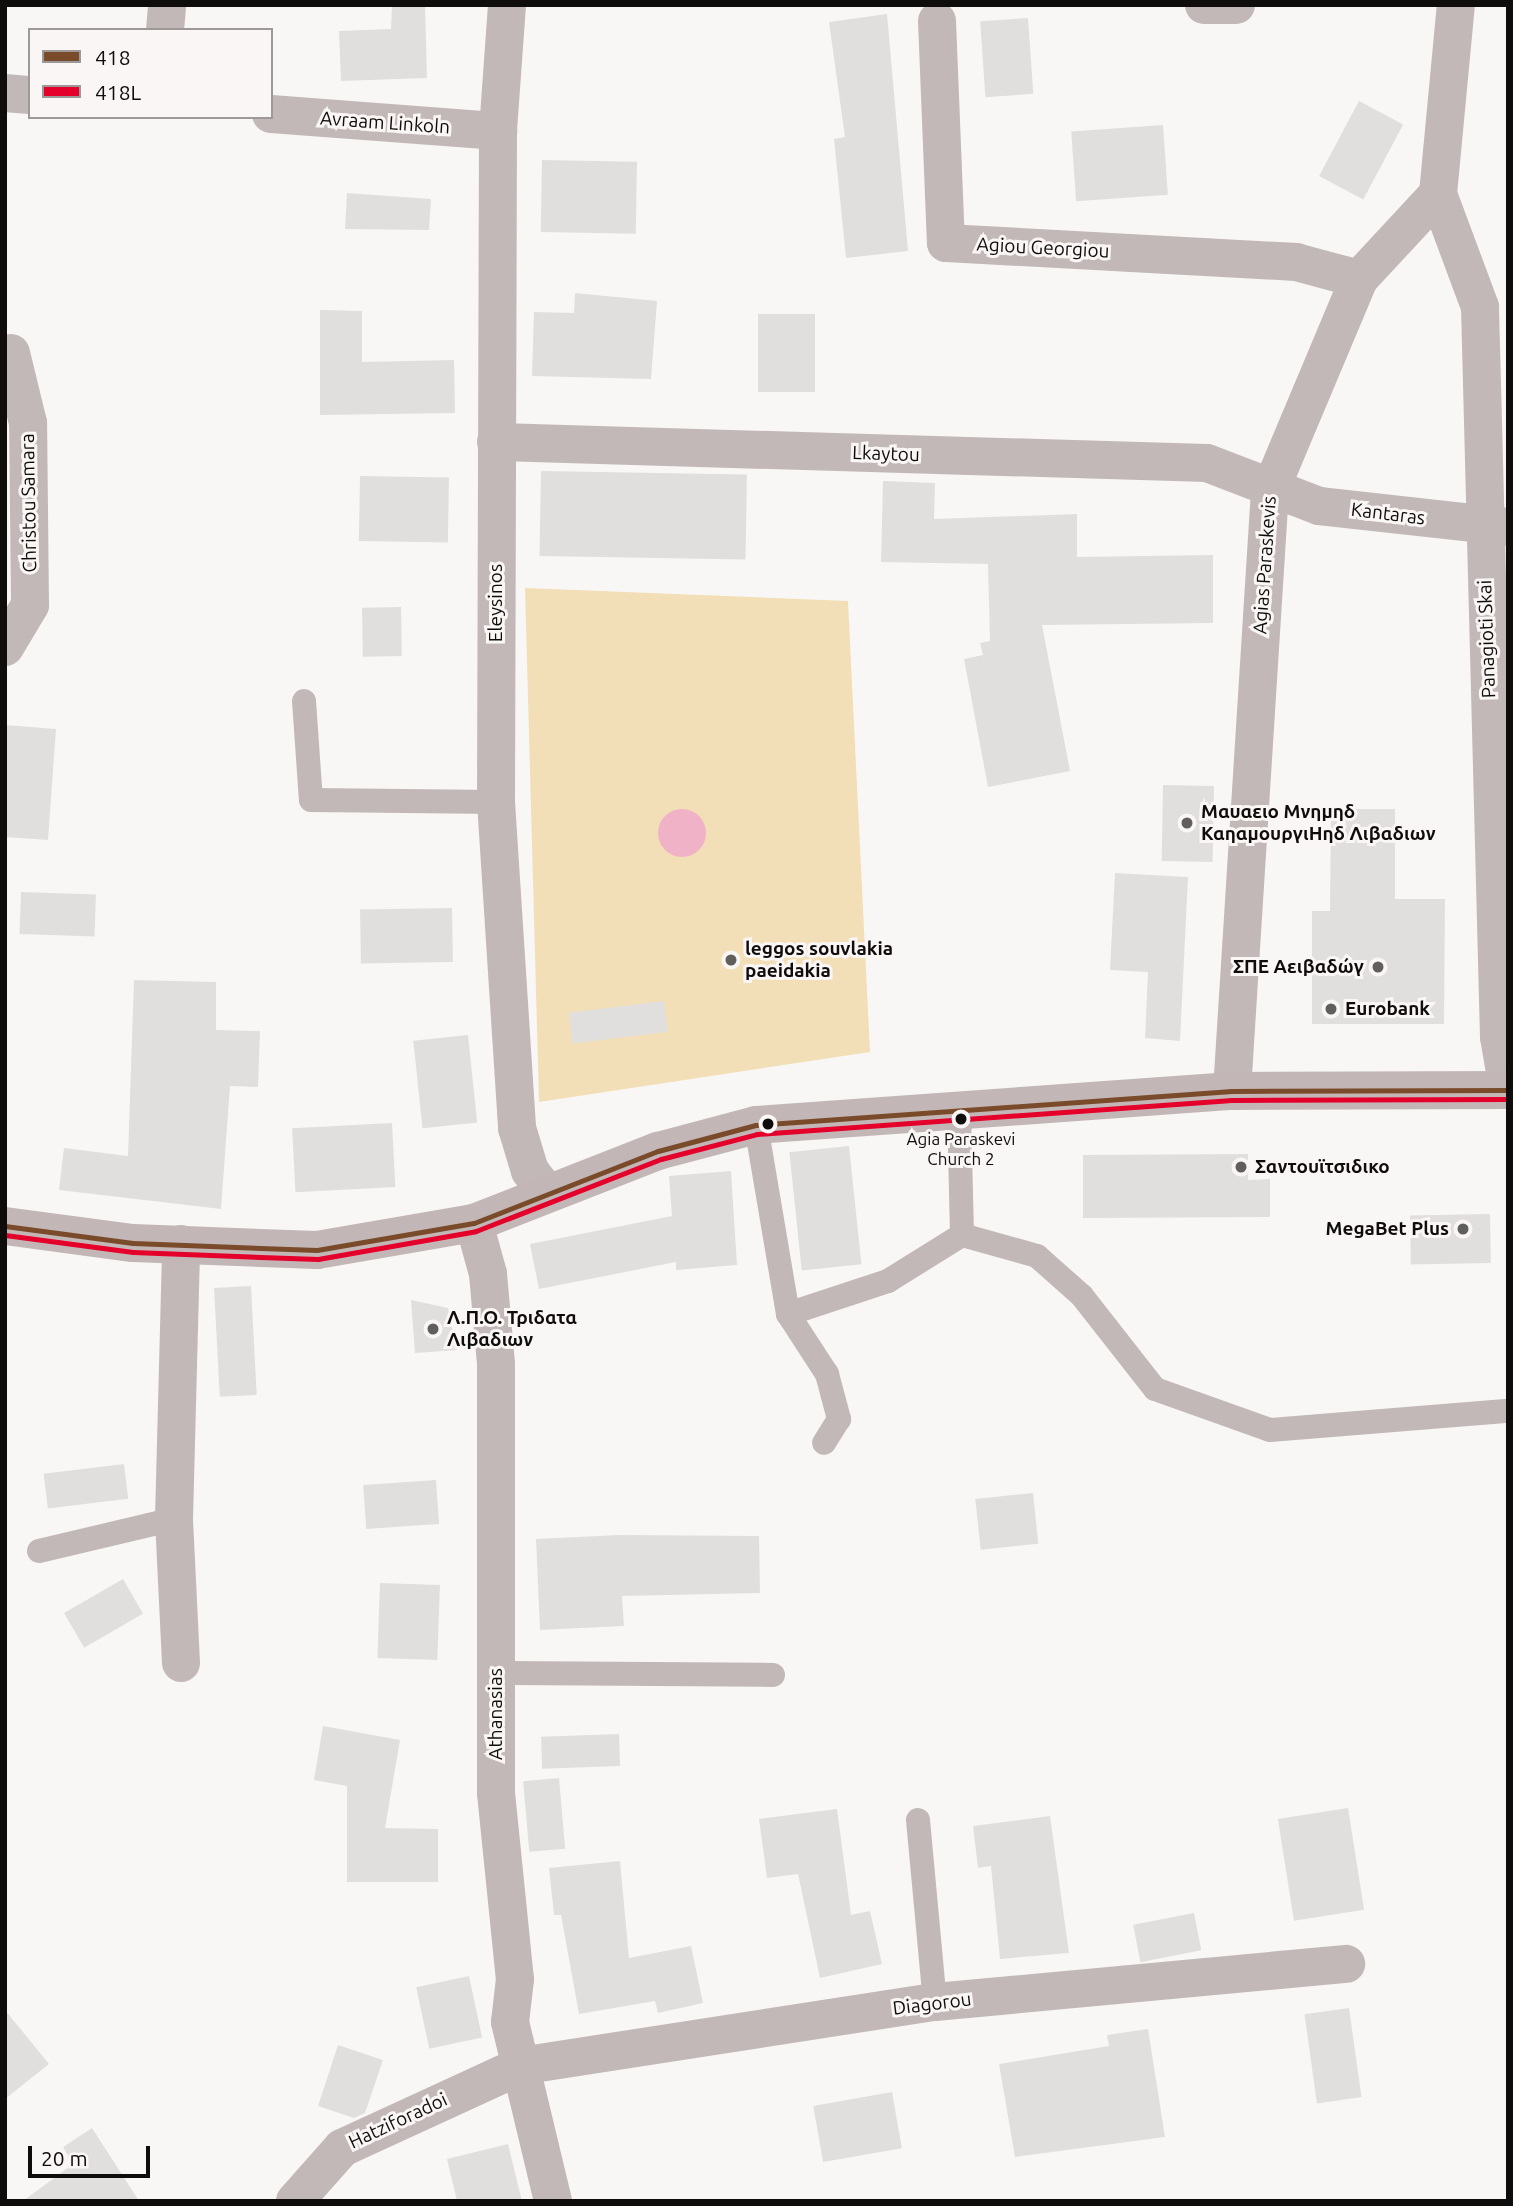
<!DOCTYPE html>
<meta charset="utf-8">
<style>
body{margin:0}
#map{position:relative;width:1513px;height:2206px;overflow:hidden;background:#f9f7f6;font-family:Ubuntu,sans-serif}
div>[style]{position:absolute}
.green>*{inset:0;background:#f2dfb7}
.water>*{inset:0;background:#f0b2c6}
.round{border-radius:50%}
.building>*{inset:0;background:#e0dfde;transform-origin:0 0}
.service>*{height:24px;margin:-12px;padding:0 12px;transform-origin:12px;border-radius:12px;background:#c3b8b8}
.minor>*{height:38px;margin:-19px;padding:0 19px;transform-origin:19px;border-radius:19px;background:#c3b8b8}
.tertiary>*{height:38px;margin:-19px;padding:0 19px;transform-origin:19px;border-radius:19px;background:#c3b8b8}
.secondary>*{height:38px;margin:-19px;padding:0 19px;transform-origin:19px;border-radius:19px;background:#c2b7b6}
.bus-1>*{height:5px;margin:-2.5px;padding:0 2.5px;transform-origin:2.5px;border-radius:2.5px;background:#7a4b2a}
.bus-2>*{height:5px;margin:-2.5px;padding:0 2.5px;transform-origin:2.5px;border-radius:2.5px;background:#e4002b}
.dots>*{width:19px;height:19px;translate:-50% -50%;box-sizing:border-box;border:4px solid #faf6f5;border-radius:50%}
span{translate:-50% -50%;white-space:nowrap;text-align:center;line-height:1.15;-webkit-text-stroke:6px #faf6f5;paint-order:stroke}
.bus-label{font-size:17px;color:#0e0d0c}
.street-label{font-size:19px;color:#0e0d0c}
.poi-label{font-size:19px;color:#0e0d0c;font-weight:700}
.left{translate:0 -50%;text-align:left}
.right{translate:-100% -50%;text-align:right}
.frame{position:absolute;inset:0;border:7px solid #0e0d0c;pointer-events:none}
.legend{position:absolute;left:28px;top:28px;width:245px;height:91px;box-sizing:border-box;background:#faf6f5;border:2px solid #9c9998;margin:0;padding:9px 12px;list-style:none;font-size:21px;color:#0e0d0c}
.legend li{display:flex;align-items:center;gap:14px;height:35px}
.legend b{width:35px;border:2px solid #9c9998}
.scale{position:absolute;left:28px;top:2146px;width:122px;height:32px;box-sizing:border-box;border:4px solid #0e0d0c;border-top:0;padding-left:9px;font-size:21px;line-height:24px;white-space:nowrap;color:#0e0d0c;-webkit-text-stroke:5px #faf6f5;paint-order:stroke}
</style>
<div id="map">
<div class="green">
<i style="clip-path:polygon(525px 588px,848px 601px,870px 1052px,539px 1102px)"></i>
</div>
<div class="water">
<i class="round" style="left:658px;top:809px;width:48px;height:48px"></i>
</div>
<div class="building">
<i style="clip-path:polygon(392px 5px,425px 5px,427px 78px,341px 81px,339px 31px,391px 29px)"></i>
<i style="clip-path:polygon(887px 14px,908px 251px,846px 258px,834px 139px,845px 137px,829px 22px)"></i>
<i style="left:1028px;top:18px;width:76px;height:48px;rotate:86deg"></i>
<i style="left:1359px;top:101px;width:50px;height:85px;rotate:28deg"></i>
<i style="left:1163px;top:125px;width:70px;height:92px;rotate:86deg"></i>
<i style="left:542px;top:160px;width:95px;height:72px;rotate:1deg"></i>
<i style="clip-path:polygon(347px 193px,431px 199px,429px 230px,345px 229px)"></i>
<i style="clip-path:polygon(575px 293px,657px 301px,651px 379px,532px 376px,534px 312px,574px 313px)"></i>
<i style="clip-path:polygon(320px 310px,362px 311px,362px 362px,454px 360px,455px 413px,320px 415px)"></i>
<i style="left:758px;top:314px;width:57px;height:78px"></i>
<i style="left:541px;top:471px;width:206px;height:85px;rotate:1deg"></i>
<i style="left:360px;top:476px;width:89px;height:65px;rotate:1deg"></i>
<i style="clip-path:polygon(883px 481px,935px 483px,934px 519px,1077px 514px,1077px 557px,1213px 555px,1213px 623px,1042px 625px,1070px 771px,988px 787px,964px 659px,983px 655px,980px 643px,990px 641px,988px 564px,881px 562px)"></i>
<i style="left:401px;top:607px;width:49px;height:39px;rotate:89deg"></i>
<i style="clip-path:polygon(5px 725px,56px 729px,48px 840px,5px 837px)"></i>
<i style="left:1163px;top:785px;width:51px;height:76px;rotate:1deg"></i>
<i style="clip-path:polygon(1331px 809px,1395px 809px,1395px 899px,1445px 899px,1444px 1024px,1312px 1024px,1312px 911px,1330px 911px)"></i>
<i style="clip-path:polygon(1115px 873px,1188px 877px,1180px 1041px,1145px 1038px,1148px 972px,1110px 970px)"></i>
<i style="left:21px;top:892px;width:75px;height:42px;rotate:2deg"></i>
<i style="left:452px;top:908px;width:54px;height:92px;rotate:89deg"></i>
<i style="clip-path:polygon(134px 980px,216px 982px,216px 1030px,260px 1031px,258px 1087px,230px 1086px,221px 1209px,59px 1190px,64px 1148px,128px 1156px)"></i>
<i style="left:664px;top:1001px;width:31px;height:96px;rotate:83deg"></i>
<i style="left:468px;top:1035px;width:88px;height:55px;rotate:84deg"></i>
<i style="left:392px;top:1123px;width:64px;height:100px;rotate:87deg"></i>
<i style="left:849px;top:1146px;width:119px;height:60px;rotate:84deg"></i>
<i style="clip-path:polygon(1248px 1154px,1248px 1180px,1270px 1179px,1270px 1217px,1083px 1218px,1083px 1155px)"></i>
<i style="clip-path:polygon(731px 1171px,737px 1265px,676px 1270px,676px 1262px,539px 1289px,530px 1244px,672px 1216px,669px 1176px)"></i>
<i style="left:1490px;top:1214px;width:49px;height:80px;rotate:89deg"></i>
<i style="left:251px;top:1286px;width:109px;height:37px;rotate:87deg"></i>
<i style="clip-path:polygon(411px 1300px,448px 1308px,457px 1350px,415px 1353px)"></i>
<i style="left:124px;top:1464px;width:35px;height:81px;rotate:83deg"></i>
<i style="left:436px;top:1480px;width:44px;height:73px;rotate:86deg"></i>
<i style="left:1033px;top:1493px;width:51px;height:58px;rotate:84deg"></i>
<i style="clip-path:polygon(619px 1535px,759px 1536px,760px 1593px,622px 1596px,624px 1626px,540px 1630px,536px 1539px)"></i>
<i style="left:123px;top:1579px;width:40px;height:68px;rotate:60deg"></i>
<i style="left:380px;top:1583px;width:60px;height:75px;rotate:2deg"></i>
<i style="clip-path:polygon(323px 1726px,400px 1740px,385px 1828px,438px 1829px,438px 1882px,347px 1882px,347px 1786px,314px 1780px)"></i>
<i style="left:619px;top:1734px;width:32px;height:78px;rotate:88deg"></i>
<i style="left:559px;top:1778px;width:71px;height:36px;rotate:85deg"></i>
<i style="left:1348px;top:1808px;width:103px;height:71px;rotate:81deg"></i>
<i style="clip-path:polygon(837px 1809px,851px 1915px,870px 1911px,882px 1964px,820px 1978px,798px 1874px,767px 1878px,759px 1819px)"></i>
<i style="clip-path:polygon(1050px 1816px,1069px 1953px,1000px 1959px,991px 1866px,978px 1868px,973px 1826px)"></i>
<i style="clip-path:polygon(620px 1861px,629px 1958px,691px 1946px,703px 2003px,658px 2013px,655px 2001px,579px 2014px,561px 1915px,554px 1915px,549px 1868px)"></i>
<i style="left:1194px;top:1913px;width:38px;height:62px;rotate:79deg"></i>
<i style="left:469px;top:1976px;width:63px;height:54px;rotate:78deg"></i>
<i style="left:1349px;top:2008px;width:90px;height:45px;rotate:82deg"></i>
<i style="clip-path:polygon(5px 2010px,49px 2064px,5px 2099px)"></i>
<i style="clip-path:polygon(1148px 2029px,1165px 2137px,1015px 2157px,999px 2064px,1109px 2046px,1107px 2035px)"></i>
<i style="clip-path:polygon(338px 2045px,383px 2060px,365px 2113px,354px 2118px,318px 2106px)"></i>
<i style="left:892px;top:2092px;width:57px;height:80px;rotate:80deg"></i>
<i style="clip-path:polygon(92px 2128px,139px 2201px,23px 2201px,73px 2164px,63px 2147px)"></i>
<i style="clip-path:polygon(508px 2144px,522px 2201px,457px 2201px,447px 2159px)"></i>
</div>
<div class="service">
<i style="left:304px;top:701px;width:99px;rotate:86deg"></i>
<i style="left:311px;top:800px;width:185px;rotate:0.6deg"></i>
<i style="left:959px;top:1111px;width:124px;rotate:88.6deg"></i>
<i style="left:756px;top:1125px;width:192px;rotate:80.4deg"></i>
<i style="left:788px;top:1314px;width:72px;rotate:57deg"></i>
<i style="left:827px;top:1374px;width:47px;rotate:75.1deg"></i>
<i style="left:839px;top:1419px;width:28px;rotate:122deg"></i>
<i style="left:788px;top:1314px;width:105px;rotate:-18.3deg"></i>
<i style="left:888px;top:1281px;width:87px;rotate:-31.9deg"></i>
<i style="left:962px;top:1235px;width:78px;rotate:15.6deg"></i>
<i style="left:1037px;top:1256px;width:60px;rotate:41.6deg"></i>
<i style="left:1082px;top:1296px;width:118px;rotate:51.9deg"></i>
<i style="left:1155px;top:1389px;width:122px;rotate:19.6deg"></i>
<i style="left:1270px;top:1430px;width:239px;rotate:-4.6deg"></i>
<i style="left:39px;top:1551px;width:139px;rotate:-13.3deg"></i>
<i style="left:496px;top:1673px;width:277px;rotate:0.4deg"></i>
<i style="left:918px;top:1820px;width:183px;rotate:84.7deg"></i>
</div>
<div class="minor">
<i style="left:507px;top:5px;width:126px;rotate:94.1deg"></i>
<i style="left:498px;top:131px;width:671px;rotate:90.17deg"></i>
<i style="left:496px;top:802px;width:327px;rotate:86.3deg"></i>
<i style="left:517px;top:1128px;width:45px;rotate:73.2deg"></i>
<i style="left:530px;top:1171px;width:28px;rotate:52deg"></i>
<i style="left:1204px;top:5px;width:32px"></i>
<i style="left:937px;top:21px;width:222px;rotate:87.7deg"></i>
<i style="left:946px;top:243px;width:351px;rotate:3.1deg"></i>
<i style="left:1296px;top:262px;width:65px;rotate:15.1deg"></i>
<i style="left:165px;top:30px;width:25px;rotate:-85deg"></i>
<i style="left:5px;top:93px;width:25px;rotate:5deg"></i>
<i style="left:271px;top:114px;width:228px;rotate:4.3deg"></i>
<i style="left:1438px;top:194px;width:121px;rotate:69.6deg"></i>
<i style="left:1480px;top:307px;width:730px;rotate:88.51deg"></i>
<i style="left:1499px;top:1037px;width:53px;rotate:80.2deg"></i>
<i style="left:496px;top:442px;width:711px;rotate:1.69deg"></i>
<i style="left:1207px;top:463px;width:120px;rotate:21deg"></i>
<i style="left:1319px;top:506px;width:190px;rotate:6.3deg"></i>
<i style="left:5px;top:647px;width:49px;rotate:-59.2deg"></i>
<i style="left:30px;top:605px;width:182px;rotate:-90.6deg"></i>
<i style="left:28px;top:423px;width:72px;rotate:-103.7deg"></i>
<i style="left:1232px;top:1091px;width:601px;rotate:-86.38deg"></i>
<i style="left:1270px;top:491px;width:230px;rotate:-67.2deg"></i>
<i style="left:1359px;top:279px;width:116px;rotate:-47.1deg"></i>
<i style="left:1438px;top:194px;width:190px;rotate:-84.6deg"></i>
<i style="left:181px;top:1663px;width:144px;rotate:-92.8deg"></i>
<i style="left:174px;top:1519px;width:275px;rotate:-88.5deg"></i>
<i style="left:295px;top:2201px;width:71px;rotate:-48.4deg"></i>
<i style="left:342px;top:2148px;width:196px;rotate:-24.7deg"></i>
<i style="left:520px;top:2066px;width:420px;rotate:-8.8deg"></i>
<i style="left:935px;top:2002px;width:413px;rotate:-5.3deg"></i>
</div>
<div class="tertiary">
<i style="left:474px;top:1223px;width:53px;rotate:74.6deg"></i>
<i style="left:488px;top:1274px;width:90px;rotate:84.9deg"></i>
<i style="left:496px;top:1364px;width:429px;rotate:90deg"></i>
<i style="left:496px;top:1793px;width:187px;rotate:84.2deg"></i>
<i style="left:515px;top:1979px;width:43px;rotate:96.6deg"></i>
<i style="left:510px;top:2022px;width:184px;rotate:76.5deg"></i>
</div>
<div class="secondary">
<i style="left:5px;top:1226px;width:129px;rotate:7.6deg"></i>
<i style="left:133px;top:1243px;width:184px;rotate:2.2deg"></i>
<i style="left:317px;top:1250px;width:159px;rotate:-9.8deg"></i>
<i style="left:474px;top:1223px;width:198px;rotate:-21.4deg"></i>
<i style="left:658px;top:1151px;width:101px;rotate:-14.9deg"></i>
<i style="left:756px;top:1125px;width:477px;rotate:-4.1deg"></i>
<i style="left:1232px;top:1091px;width:276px;rotate:-0.2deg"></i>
</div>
<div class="bus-1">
<i style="left:5px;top:1226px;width:129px;rotate:7.6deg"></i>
<i style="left:133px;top:1243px;width:184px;rotate:2.2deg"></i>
<i style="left:317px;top:1250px;width:159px;rotate:-9.8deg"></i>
<i style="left:474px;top:1223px;width:198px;rotate:-21.4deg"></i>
<i style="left:658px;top:1151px;width:101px;rotate:-14.9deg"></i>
<i style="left:756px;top:1125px;width:477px;rotate:-4.1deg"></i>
<i style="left:1232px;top:1091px;width:276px;rotate:-0.2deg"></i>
</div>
<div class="bus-2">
<i style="left:5px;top:1235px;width:129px;rotate:7.6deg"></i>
<i style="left:133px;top:1252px;width:185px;rotate:2.2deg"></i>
<i style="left:318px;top:1259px;width:160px;rotate:-10deg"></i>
<i style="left:476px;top:1231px;width:199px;rotate:-21.3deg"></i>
<i style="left:661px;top:1159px;width:99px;rotate:-14.6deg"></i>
<i style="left:757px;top:1134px;width:476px;rotate:-4.1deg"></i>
<i style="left:1232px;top:1100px;width:276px;rotate:-0.2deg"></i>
</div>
<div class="dots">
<i style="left:1187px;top:823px;background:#605f5e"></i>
<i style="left:731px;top:960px;background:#605f5e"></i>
<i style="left:1378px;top:967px;background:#605f5e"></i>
<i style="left:1331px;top:1009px;background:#605f5e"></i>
<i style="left:961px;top:1119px;background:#0e0d0c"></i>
<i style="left:768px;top:1124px;background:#0e0d0c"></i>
<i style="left:1241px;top:1167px;background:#605f5e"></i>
<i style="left:1463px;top:1229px;background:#605f5e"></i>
<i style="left:433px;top:1329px;background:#605f5e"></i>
</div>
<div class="bus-label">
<span style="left:961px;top:1149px">Agia Paraskevi<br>Church 2</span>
</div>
<div class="street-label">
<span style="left:385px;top:123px;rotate:4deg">Avraam Linkoln</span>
<span style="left:1043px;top:248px;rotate:3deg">Agiou Georgiou</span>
<span style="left:886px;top:454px;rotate:2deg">Lkaytou</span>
<span style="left:29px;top:503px;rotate:-91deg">Christou Samara</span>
<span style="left:1388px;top:514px;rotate:7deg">Kantaras</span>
<span style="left:1265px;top:565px;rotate:-86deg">Agias Paraskevis</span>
<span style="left:496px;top:603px;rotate:-90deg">Eleysinos</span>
<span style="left:1487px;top:639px;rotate:-92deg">Panagioti Skai</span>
<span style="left:496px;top:1714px;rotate:-90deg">Athanasias</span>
<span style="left:932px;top:2004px;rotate:-7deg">Diagorou</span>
<span style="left:398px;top:2121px;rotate:-25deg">Hatziforadoi</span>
</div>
<div class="poi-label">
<span class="left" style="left:1201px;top:823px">Μαυαειο Μνημηδ<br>ΚαηαμουργιΗηδ Λιβαδιων</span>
<span class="left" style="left:745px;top:960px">leggos souvlakia<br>paeidakia</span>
<span class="right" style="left:1364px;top:967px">ΣΠΕ Αειβαδώγ</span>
<span class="left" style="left:1345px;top:1009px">Eurobank</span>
<span class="left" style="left:1255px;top:1167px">Σαντουϊτσιδικο</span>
<span class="right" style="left:1449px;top:1229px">MegaBet Plus</span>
<span class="left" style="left:447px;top:1329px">Λ.Π.Ο. Τριδατα<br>Λιβαδιων</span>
</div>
<div class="frame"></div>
<ul class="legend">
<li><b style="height:9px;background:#7a4b2a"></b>418</li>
<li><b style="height:9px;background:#e4002b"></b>418L</li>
</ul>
<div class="scale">20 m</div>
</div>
